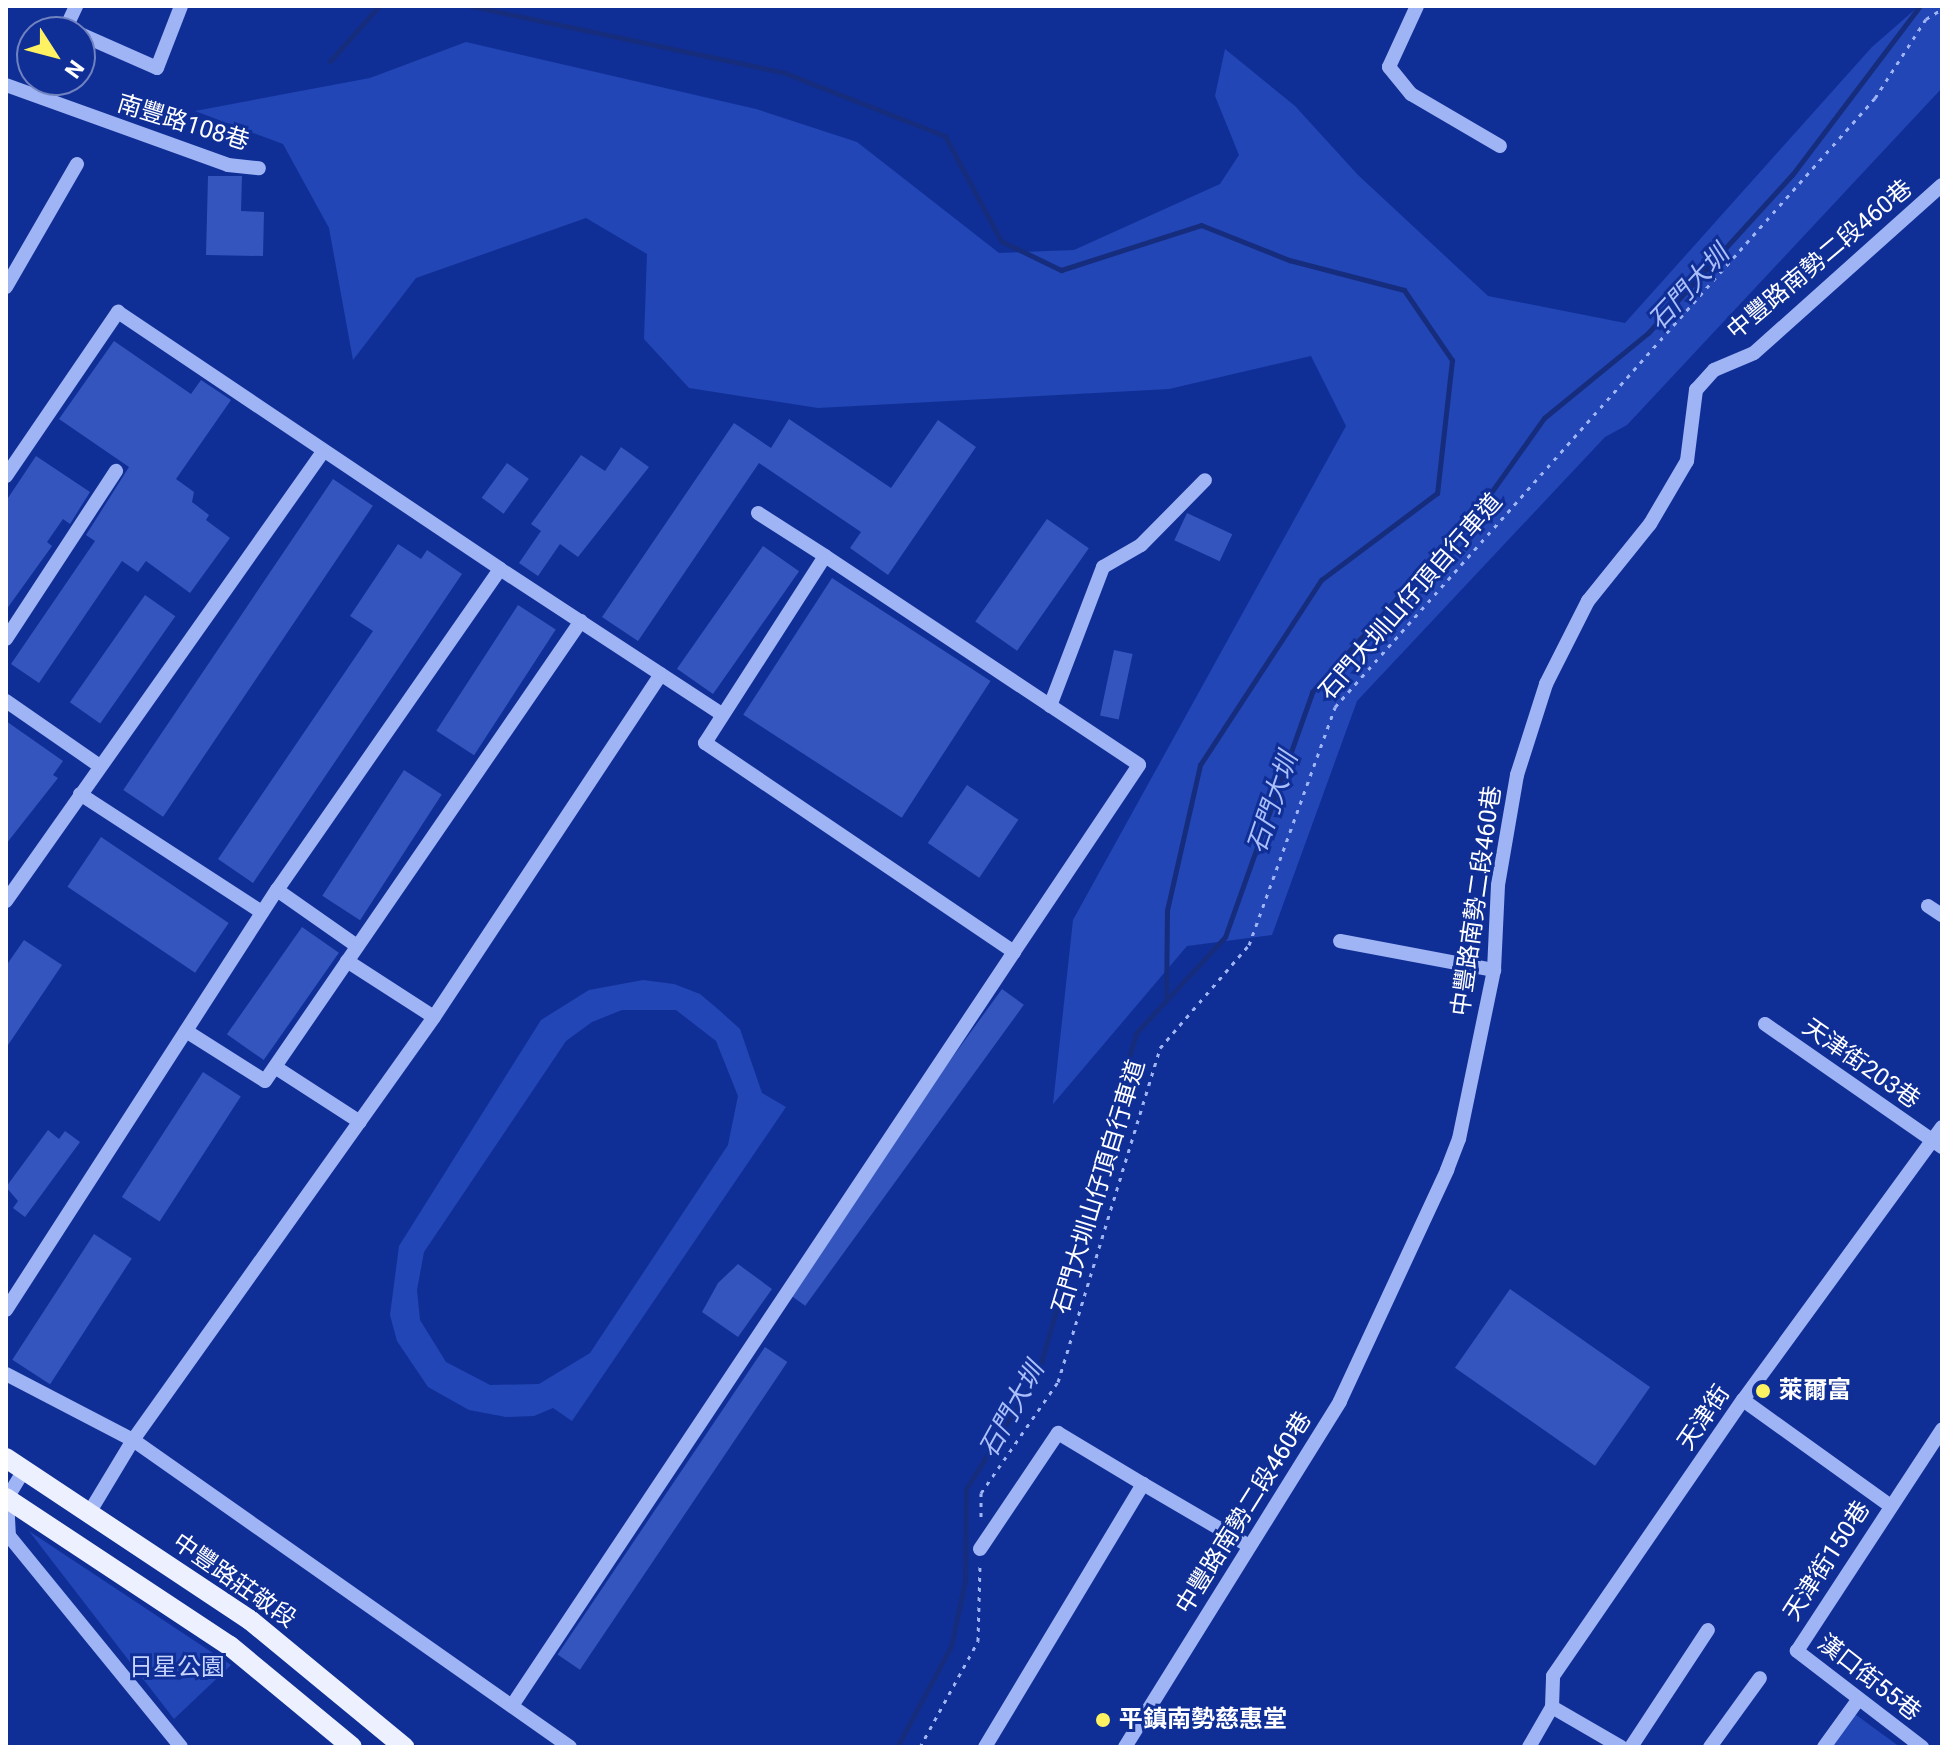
<!DOCTYPE html>
<meta charset="utf-8">
<style>
body{margin:0}
#map{position:relative;width:1948px;height:1753px;overflow:hidden;background:#102f96;font-family:Roboto,"Noto Sans TC",sans-serif}
div>[style]{position:absolute}
.green>*{inset:0;background:#2246b6}
.stream>*{height:5px;margin:-2.5px;padding:0 2.5px;transform-origin:2.5px;border-radius:2.5px;background:#162d7d}
.building>*{inset:0;background:#3455bd;transform-origin:0 0}
.path>*{height:3px;margin-top:-1.5px;transform-origin:0;background:repeating-linear-gradient(90deg,#9fb4f4 0 4px,transparent 0 10px)}
.minor>*{height:14px;margin:-7px;padding:0 7px;transform-origin:7px;border-radius:7px;background:#9fb4f4}
.major>*{height:20px;margin:-10px;padding:0 10px;transform-origin:10px;border-radius:10px;background:#ecf0ff}
.dots>*{width:22px;height:22px;translate:-50% -50%;box-sizing:border-box;border:4px solid #102f96;border-radius:50%}
span{translate:-50% -50%;white-space:nowrap;text-align:center;line-height:1.15;-webkit-text-stroke:6px #102f96;paint-order:stroke}
.street-label{font-size:24px;color:#fff}
.poi-label{font-size:24px;color:#fff;font-weight:700}
.left{translate:0 -50%;text-align:left}
.park-label{font-size:24px;color:#c7d5fe}
.water-label{font-size:26px;color:#abbffb;font-style:italic}
.frame{position:absolute;inset:0;border:8px solid #fff;pointer-events:none}
.north{position:absolute;left:16px;top:16px;width:80px;height:80px;box-sizing:border-box;background:#102f96;border:2px solid #7082c0;border-radius:50%;rotate:126deg;font-size:22px;font-weight:700;line-height:32px;text-align:center;color:#fff}
.north::after{content:'';display:block;margin:auto;width:28px;height:36px;background:#fff262;clip-path:polygon(50% 0,100% 100%,50% 72%,0 100%)}
</style>
<div id="map">
<div class="green">
<i style="clip-path:polygon(1919px 6px,1942px 6px,1942px 88px,1627px 425px,1605px 437px,1357px 701px,1272px 935px,1187px 946px,1053px 1104px,1073px 920px,1346px 426px,1311px 356px,1169px 389px,818px 408px,689px 388px,644px 339px,647px 254px,586px 218px,416px 278px,353px 360px,329px 228px,283px 144px,195px 111px,370px 78px,466px 42px,756px 109px,857px 142px,999px 253px,1074px 250px,1220px 184px,1239px 155px,1215px 96px,1225px 49px,1295px 106px,1358px 175px,1488px 296px,1625px 323px,1872px 47px)"></i>
<i style="clip-path:polygon(evenodd,643px 980px,674px 984px,700px 994px,719px 1010px,740px 1029px,762px 1093px,786px 1107px,572px 1421px,553px 1408px,534px 1416px,506px 1417px,469px 1410px,428px 1387px,397px 1341px,390px 1315px,399px 1246px,541px 1020px,589px 990px,643px 980px,622px 1010px,676px 1010px,716px 1041px,738px 1096px,728px 1145px,590px 1353px,539px 1384px,490px 1385px,446px 1362px,420px 1320px,417px 1290px,424px 1252px,566px 1041px,592px 1022px,622px 1010px)"></i>
<i style="clip-path:polygon(29px 1531px,231px 1665px,174px 1719px)"></i>
<i style="clip-path:polygon(1852px 1712px,1900px 1747px,1829px 1747px)"></i>
</div>
<div class="stream">
<i style="left:471px;top:6px;width:321px;rotate:12deg"></i>
<i style="left:785px;top:73px;width:172px;rotate:21.5deg"></i>
<i style="left:945px;top:136px;width:119px;rotate:61.9deg"></i>
<i style="left:1001px;top:241px;width:67px;rotate:25.8deg"></i>
<i style="left:1061px;top:270px;width:147px;rotate:-17.8deg"></i>
<i style="left:1201px;top:225px;width:95px;rotate:21.7deg"></i>
<i style="left:1289px;top:260px;width:119px;rotate:14.6deg"></i>
<i style="left:1404px;top:290px;width:85px;rotate:55.6deg"></i>
<i style="left:1452px;top:360px;width:134px;rotate:96.4deg"></i>
<i style="left:1437px;top:493px;width:145px;rotate:143.1deg"></i>
<i style="left:1321px;top:580px;width:221px;rotate:123.2deg"></i>
<i style="left:1200px;top:765px;width:149px;rotate:102.8deg"></i>
<i style="left:1167px;top:910px;width:90px;rotate:90.6deg"></i>
<i style="left:330px;top:61px;width:74px;rotate:-48.3deg"></i>
<i style="left:897px;top:1747px;width:115px;rotate:-61.9deg"></i>
<i style="left:951px;top:1646px;width:66px;rotate:-77.8deg"></i>
<i style="left:965px;top:1581px;width:92px;rotate:-89.4deg"></i>
<i style="left:966px;top:1489px;width:137px;rotate:-58.2deg"></i>
<i style="left:1038px;top:1373px;width:354px;rotate:-73.9deg"></i>
<i style="left:1136px;top:1033px;width:131px;rotate:-47.2deg"></i>
<i style="left:1225px;top:937px;width:260px;rotate:-70.4deg"></i>
<i style="left:1312px;top:692px;width:258px;rotate:-47.8deg"></i>
<i style="left:1485px;top:501px;width:102px;rotate:-54.6deg"></i>
<i style="left:1544px;top:418px;width:134px;rotate:-39.3deg"></i>
<i style="left:1648px;top:333px;width:214px;rotate:-47.7deg"></i>
<i style="left:1792px;top:175px;width:212px;rotate:-52.9deg"></i>
</div>
<div class="building">
<i style="clip-path:polygon(208px 176px,242px 176px,241px 211px,264px 212px,263px 256px,206px 255px)"></i>
<i style="clip-path:polygon(114px 341px,191px 394px,201px 380px,231px 400px,176px 479px,194px 492px,192px 502px,209px 515px,206px 520px,230px 538px,190px 593px,146px 561px,138px 572px,122px 561px,39px 683px,11px 664px,95px 541px,86px 535px,129px 467px,59px 419px)"></i>
<i style="clip-path:polygon(789px 419px,891px 488px,938px 420px,976px 447px,888px 575px,850px 548px,861px 532px,759px 463px,638px 641px,602px 617px,734px 423px,771px 448px)"></i>
<i style="clip-path:polygon(621px 447px,649px 467px,578px 557px,560px 544px,538px 576px,519px 563px,541px 531px,531px 524px,581px 455px,605px 471px)"></i>
<i style="clip-path:polygon(36px 456px,90px 492px,70px 524px,63px 519px,47px 542px,52px 546px,6px 610px,6px 501px)"></i>
<i style="left:507px;top:463px;width:27px;height:43px;rotate:36deg"></i>
<i style="left:333px;top:479px;width:48px;height:375px;rotate:34deg"></i>
<i style="left:1187px;top:513px;width:50px;height:30px;rotate:25deg"></i>
<i style="left:1047px;top:519px;width:51px;height:125px;rotate:35deg"></i>
<i style="clip-path:polygon(398px 544px,421px 559px,427px 550px,462px 574px,253px 883px,218px 859px,373px 631px,350px 616px)"></i>
<i style="left:763px;top:546px;width:44px;height:150px;rotate:35deg"></i>
<i style="left:832px;top:578px;width:189px;height:163px;rotate:33deg"></i>
<i style="left:145px;top:595px;width:37px;height:131px;rotate:35deg"></i>
<i style="left:518px;top:605px;width:45px;height:150px;rotate:33deg"></i>
<i style="left:1114px;top:650px;width:19px;height:67px;rotate:12deg"></i>
<i style="clip-path:polygon(6px 721px,63px 761px,53px 775px,58px 778px,6px 844px)"></i>
<i style="left:404px;top:770px;width:45px;height:150px;rotate:33deg"></i>
<i style="left:967px;top:785px;width:62px;height:70px;rotate:34deg"></i>
<i style="left:101px;top:837px;width:154px;height:60px;rotate:34deg"></i>
<i style="left:302px;top:927px;width:45px;height:131px;rotate:35deg"></i>
<i style="clip-path:polygon(24px 940px,62px 965px,6px 1048px,6px 966px)"></i>
<i style="left:1002px;top:989px;width:27px;height:372px;rotate:36deg"></i>
<i style="left:203px;top:1072px;width:45px;height:149px;rotate:33deg"></i>
<i style="clip-path:polygon(48px 1130px,59px 1139px,65px 1131px,80px 1142px,25px 1217px,13px 1208px,18px 1201px,6px 1187px)"></i>
<i style="left:94px;top:1234px;width:45px;height:150px;rotate:33deg"></i>
<i style="clip-path:polygon(738px 1264px,772px 1289px,738px 1337px,702px 1312px,718px 1283px)"></i>
<i style="left:1510px;top:1289px;width:171px;height:96px;rotate:35deg"></i>
<i style="left:765px;top:1347px;width:27px;height:371px;rotate:34deg"></i>
</div>
<div class="path">
<i style="left:981px;top:1517px;width:24px;rotate:-90deg"></i>
<i style="left:981px;top:1493px;width:135px;rotate:-55.3deg"></i>
<i style="left:1058px;top:1382px;width:349px;rotate:-73deg"></i>
<i style="left:1160px;top:1048px;width:136px;rotate:-49.2deg"></i>
<i style="left:1249px;top:945px;width:253px;rotate:-70.1deg"></i>
<i style="left:1335px;top:707px;width:814px;rotate:-48.44deg"></i>
<i style="left:1875px;top:98px;width:94px;rotate:-57.2deg"></i>
<i style="left:1926px;top:19px;width:19px;rotate:-32deg"></i>
<i style="left:920px;top:1747px;width:121px;rotate:-61.3deg"></i>
<i style="left:978px;top:1641px;width:76px;rotate:-88.5deg"></i>
</div>
<div class="minor">
<i style="left:1417px;top:6px;width:67px;rotate:114.7deg"></i>
<i style="left:1389px;top:67px;width:35px;rotate:51deg"></i>
<i style="left:1411px;top:94px;width:103px;rotate:30.3deg"></i>
<i style="left:64px;top:32px;width:29px;rotate:-65deg"></i>
<i style="left:80px;top:34px;width:84px;rotate:23.8deg"></i>
<i style="left:157px;top:68px;width:66px;rotate:-68.8deg"></i>
<i style="left:6px;top:85px;width:236px;rotate:19.8deg"></i>
<i style="left:228px;top:165px;width:31px;rotate:6deg"></i>
<i style="left:6px;top:287px;width:142px;rotate:-60deg"></i>
<i style="left:6px;top:476px;width:199px;rotate:-55.7deg"></i>
<i style="left:118px;top:312px;width:460px;rotate:33.9deg"></i>
<i style="left:758px;top:513px;width:80px;rotate:32.7deg"></i>
<i style="left:825px;top:556px;width:377px;rotate:33.6deg"></i>
<i style="left:1139px;top:765px;width:225px;rotate:123.8deg"></i>
<i style="left:1014px;top:952px;width:373px;rotate:-145.9deg"></i>
<i style="left:705px;top:743px;width:222px;rotate:-57.3deg"></i>
<i style="left:6px;top:639px;width:201px;rotate:-56.8deg"></i>
<i style="left:6px;top:701px;width:114px;rotate:34.7deg"></i>
<i style="left:1050px;top:706px;width:149px;rotate:-69.1deg"></i>
<i style="left:1103px;top:567px;width:44px;rotate:-30.1deg"></i>
<i style="left:1141px;top:545px;width:91px;rotate:-45.4deg"></i>
<i style="left:80px;top:794px;width:217px;rotate:33deg"></i>
<i style="left:277px;top:890px;width:98px;rotate:35deg"></i>
<i style="left:6px;top:901px;width:548px;rotate:-54.8deg"></i>
<i style="left:1928px;top:906px;width:17px;rotate:33deg"></i>
<i style="left:1340px;top:941px;width:157px;rotate:10.7deg"></i>
<i style="left:347px;top:961px;width:103px;rotate:32.8deg"></i>
<i style="left:1765px;top:1024px;width:216px;rotate:34.8deg"></i>
<i style="left:186px;top:1031px;width:93px;rotate:32.3deg"></i>
<i style="left:265px;top:1081px;width:558px;rotate:-55.51deg"></i>
<i style="left:275px;top:1067px;width:101px;rotate:32.9deg"></i>
<i style="left:6px;top:1310px;width:500px;rotate:-57.2deg"></i>
<i style="left:277px;top:890px;width:391px;rotate:-55.2deg"></i>
<i style="left:500px;top:569px;width:265px;rotate:33.2deg"></i>
<i style="left:6px;top:1374px;width:143px;rotate:27.5deg"></i>
<i style="left:133px;top:1440px;width:85px;rotate:121.1deg"></i>
<i style="left:1743px;top:1400px;width:180px;rotate:35.7deg"></i>
<i style="left:7px;top:1499px;width:37px;rotate:87deg"></i>
<i style="left:9px;top:1536px;width:272px;rotate:50.8deg"></i>
<i style="left:6px;top:1500px;width:35px;rotate:-59deg"></i>
<i style="left:980px;top:1549px;width:140px;rotate:-56.1deg"></i>
<i style="left:1058px;top:1433px;width:99px;rotate:31deg"></i>
<i style="left:513px;top:1704px;width:904px;rotate:-56.33deg"></i>
<i style="left:1552px;top:1707px;width:80px;rotate:30.1deg"></i>
<i style="left:570px;top:1747px;width:534px;rotate:-144.91deg"></i>
<i style="left:133px;top:1440px;width:519px;rotate:-54.56deg"></i>
<i style="left:434px;top:1017px;width:411px;rotate:-56.5deg"></i>
<i style="left:985px;top:1747px;width:307px;rotate:-59deg"></i>
<i style="left:1143px;top:1484px;width:123px;rotate:30.3deg"></i>
<i style="left:1125px;top:1747px;width:407px;rotate:-58.1deg"></i>
<i style="left:1340px;top:1401px;width:255px;rotate:-65.1deg"></i>
<i style="left:1447px;top:1170px;width:33px;rotate:-69deg"></i>
<i style="left:1459px;top:1139px;width:173px;rotate:-78.3deg"></i>
<i style="left:1494px;top:970px;width:85px;rotate:-87.3deg"></i>
<i style="left:1498px;top:885px;width:112px;rotate:-80.2deg"></i>
<i style="left:1517px;top:775px;width:96px;rotate:-72.3deg"></i>
<i style="left:1546px;top:684px;width:93px;rotate:-63.2deg"></i>
<i style="left:1588px;top:601px;width:99px;rotate:-51.2deg"></i>
<i style="left:1650px;top:524px;width:73px;rotate:-59.6deg"></i>
<i style="left:1687px;top:461px;width:72px;rotate:-82.8deg"></i>
<i style="left:1696px;top:390px;width:27px;rotate:-48deg"></i>
<i style="left:1714px;top:370px;width:43px;rotate:-23deg"></i>
<i style="left:1754px;top:353px;width:252px;rotate:-41.8deg"></i>
<i style="left:1529px;top:1747px;width:46px;rotate:-60.1deg"></i>
<i style="left:1552px;top:1707px;width:31px;rotate:-88deg"></i>
<i style="left:1553px;top:1676px;width:335px;rotate:-55.5deg"></i>
<i style="left:1743px;top:1400px;width:338px;rotate:-53.9deg"></i>
<i style="left:1631px;top:1747px;width:140px;rotate:-56.7deg"></i>
<i style="left:1710px;top:1747px;width:85px;rotate:-54.1deg"></i>
<i style="left:1824px;top:1747px;width:58px;rotate:-54.1deg"></i>
<i style="left:1922px;top:1747px;width:158px;rotate:-142.5deg"></i>
<i style="left:1797px;top:1651px;width:265px;rotate:-56.8deg"></i>
</div>
<div class="major">
<i style="left:6px;top:1458px;width:293px;rotate:33.6deg"></i>
<i style="left:250px;top:1620px;width:200px;rotate:39.5deg"></i>
<i style="left:6px;top:1498px;width:268px;rotate:33.5deg"></i>
<i style="left:230px;top:1646px;width:158px;rotate:39.6deg"></i>
</div>
<div class="dots">
<i style="left:1763px;top:1391px;background:#fff262"></i>
<i style="left:1103px;top:1720px;background:#fff262"></i>
</div>
<div class="street-label">
<span style="left:183px;top:123px;rotate:17deg">南豐路108巷</span>
<span style="left:1820px;top:260px;rotate:-40deg">中豐路南勢二段460巷</span>
<span style="left:1411px;top:597px;rotate:-49deg">石門大圳山仔頂自行車道</span>
<span style="left:1477px;top:901px;rotate:-82deg">中豐路南勢二段460巷</span>
<span style="left:1861px;top:1064px;rotate:35deg">天津街203巷</span>
<span style="left:1099px;top:1187px;rotate:-73deg">石門大圳山仔頂自行車道</span>
<span style="left:1704px;top:1418px;rotate:-56deg">天津街</span>
<span style="left:1244px;top:1513px;rotate:-58deg">中豐路南勢二段460巷</span>
<span style="left:1827px;top:1561px;rotate:-57deg">天津街150巷</span>
<span style="left:234px;top:1581px;rotate:35deg">中豐路莊敬段</span>
<span style="left:1869px;top:1678px;rotate:38deg">漢口街55巷</span>
</div>
<div class="poi-label">
<span class="left" style="left:1779px;top:1391px">萊爾富</span>
<span class="left" style="left:1119px;top:1720px">平鎮南勢慈惠堂</span>
</div>
<div class="park-label">
<span style="left:177px;top:1668px">日星公園</span>
</div>
<div class="water-label">
<span style="left:1689px;top:288px;rotate:-47deg">石門大圳</span>
<span style="left:1273px;top:803px;rotate:-71deg">石門大圳</span>
<span style="left:1012px;top:1410px;rotate:-61deg">石門大圳</span>
</div>
<div class="frame"></div>
<div class="north">N</div>
</div>
